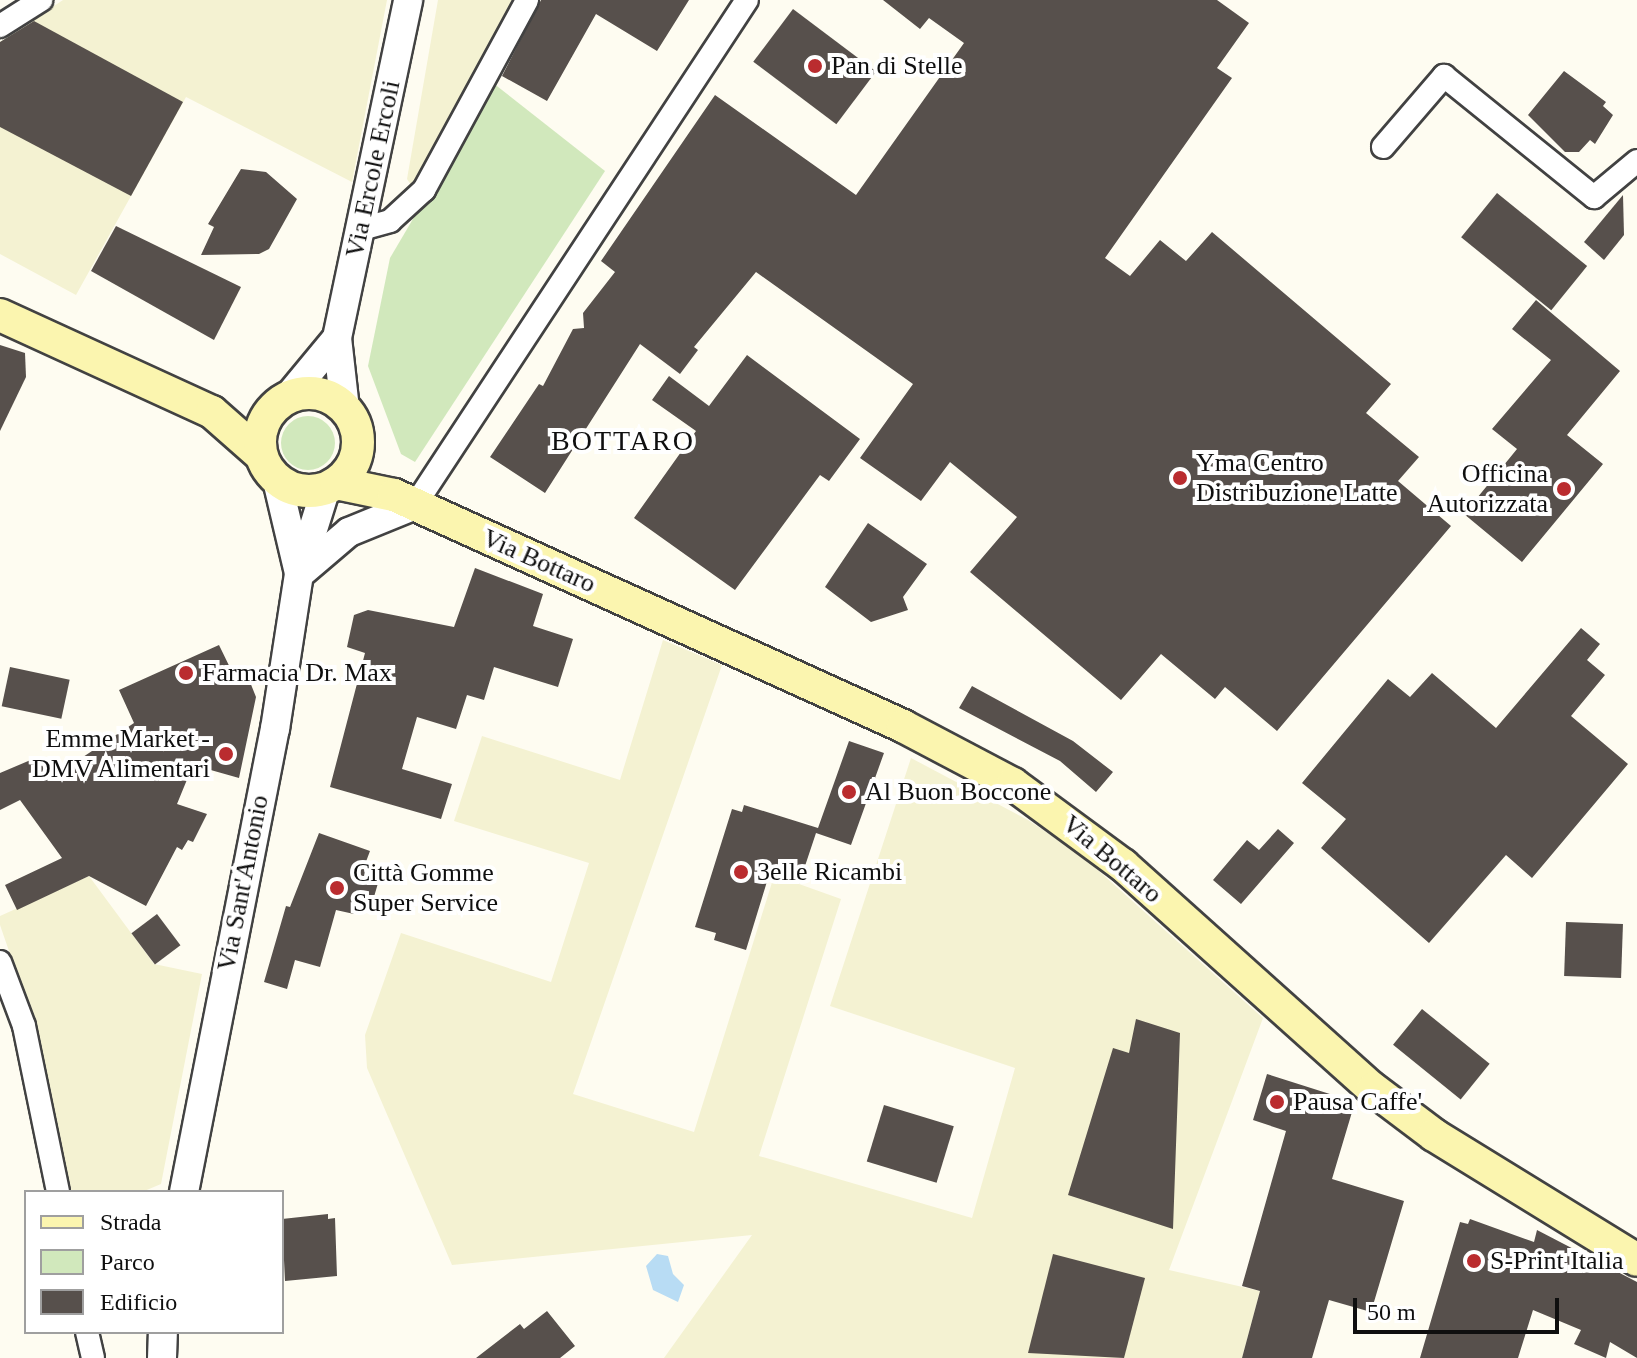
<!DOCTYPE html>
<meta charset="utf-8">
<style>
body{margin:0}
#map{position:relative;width:1637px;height:1358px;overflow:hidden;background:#fefcf1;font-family:"Times New Roman",serif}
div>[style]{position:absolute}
.farmland>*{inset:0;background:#f4f2d2}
.green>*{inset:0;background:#d1e8bc}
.round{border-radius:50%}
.water>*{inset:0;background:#b8dcf4}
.building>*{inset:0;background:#57504c;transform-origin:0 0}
.roads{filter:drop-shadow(2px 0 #424242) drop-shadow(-2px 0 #424242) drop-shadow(0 2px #424242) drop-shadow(0 -2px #424242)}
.minor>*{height:22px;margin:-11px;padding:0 11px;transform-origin:11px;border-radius:11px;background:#fff}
.tertiary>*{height:28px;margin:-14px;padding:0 14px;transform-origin:14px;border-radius:14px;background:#fff}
.secondary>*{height:32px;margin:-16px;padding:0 16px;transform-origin:16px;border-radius:16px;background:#fbf5af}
.secondary>.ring{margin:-16px;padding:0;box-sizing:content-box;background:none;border:32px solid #fbf5af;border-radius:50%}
.dots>*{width:22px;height:22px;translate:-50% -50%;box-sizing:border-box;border:4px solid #fff;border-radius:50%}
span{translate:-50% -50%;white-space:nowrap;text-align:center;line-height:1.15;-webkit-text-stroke:8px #fff;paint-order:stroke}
.poi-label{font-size:26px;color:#0f0f0f}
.left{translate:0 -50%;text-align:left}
.right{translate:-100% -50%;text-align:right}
.street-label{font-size:26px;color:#0f0f0f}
.neighbourhood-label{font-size:28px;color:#0f0f0f;letter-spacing:2px}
.legend{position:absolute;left:24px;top:1190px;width:260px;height:144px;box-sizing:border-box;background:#fff;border:2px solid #9f9f9f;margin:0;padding:10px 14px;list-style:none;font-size:24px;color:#0f0f0f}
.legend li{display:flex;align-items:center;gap:16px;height:40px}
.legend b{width:40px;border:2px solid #9f9f9f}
.scale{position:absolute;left:1353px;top:1298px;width:206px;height:36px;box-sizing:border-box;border:4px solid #0f0f0f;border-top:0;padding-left:10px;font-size:24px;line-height:28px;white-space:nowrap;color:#0f0f0f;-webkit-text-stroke:6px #fff;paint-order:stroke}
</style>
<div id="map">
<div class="farmland">
<i style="clip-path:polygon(63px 0,387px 0,352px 182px,186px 97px,76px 295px,0 254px,0 42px)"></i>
<i style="clip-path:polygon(438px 0,516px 0,420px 179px,411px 185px,407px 179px)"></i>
<i style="clip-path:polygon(663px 640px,722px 665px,573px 1094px,694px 1132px,774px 876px,799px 884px,841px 899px,759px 1156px,972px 1218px,1015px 1068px,830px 1006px,911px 758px,1028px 820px,1082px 856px,1263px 1018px,1169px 1270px,1260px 1291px,1242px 1358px,664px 1358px,752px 1235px,452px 1265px,367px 1068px,365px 1035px,401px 933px,551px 982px,589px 863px,454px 821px,482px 736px,620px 780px)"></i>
<i style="clip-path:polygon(89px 876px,154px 964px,202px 974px,161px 1184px,142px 1192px,68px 1192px,30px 1012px,0 925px,0 916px)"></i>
</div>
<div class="green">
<i style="clip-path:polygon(493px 83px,605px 171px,415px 462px,401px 454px,368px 366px,390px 258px)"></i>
<i class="round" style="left:281px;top:416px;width:54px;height:54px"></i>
</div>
<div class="water">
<i style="clip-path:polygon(657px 1254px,668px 1256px,673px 1274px,684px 1285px,678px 1302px,653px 1290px,646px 1266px)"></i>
</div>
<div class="building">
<i style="clip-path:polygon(541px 0,689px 0,657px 51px,596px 14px,547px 101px,502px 76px)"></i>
<i style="clip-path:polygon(883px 0,1217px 0,1249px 23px,1217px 68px,1232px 78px,1105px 258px,1130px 276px,1160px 240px,1186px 261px,1212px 232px,1391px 384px,1366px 413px,1419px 457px,1398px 481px,1451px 526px,1277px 731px,1225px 687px,1215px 699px,1161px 654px,1121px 700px,970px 572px,1017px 517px,950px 462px,921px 501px,860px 458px,913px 384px,756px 272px,694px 347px,698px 350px,680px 374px,640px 344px,545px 493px,490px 457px,539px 384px,543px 386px,573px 329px,584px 328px,583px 313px,615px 272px,601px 261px,715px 95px,856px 195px,964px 43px,929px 18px,920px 29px)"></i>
<i style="left:793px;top:9px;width:104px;height:66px;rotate:37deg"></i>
<i style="clip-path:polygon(34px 21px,183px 102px,131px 196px,0 127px,0 42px)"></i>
<i style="clip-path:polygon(1564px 71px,1606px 102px,1603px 106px,1613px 115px,1595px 144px,1590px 140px,1579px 152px,1565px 152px,1528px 115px)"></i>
<i style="clip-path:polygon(241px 169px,266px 172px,297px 199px,269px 249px,259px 254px,201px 255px,214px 227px,208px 224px)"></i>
<i style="left:1497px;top:193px;width:116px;height:57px;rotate:39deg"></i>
<i style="clip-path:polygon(1623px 195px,1624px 235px,1604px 260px,1584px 242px)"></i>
<i style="clip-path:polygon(116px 226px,241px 287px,214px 340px,91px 271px)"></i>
<i style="clip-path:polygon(1536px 300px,1620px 371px,1567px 435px,1603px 464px,1522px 562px,1464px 514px,1517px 449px,1492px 429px,1551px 360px,1512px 329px)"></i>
<i style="clip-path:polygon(0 345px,25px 353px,26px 377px,0 431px)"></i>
<i style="clip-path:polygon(747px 355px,860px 439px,829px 481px,820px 475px,735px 590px,634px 518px,696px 431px,652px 400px,669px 376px,709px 406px)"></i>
<i style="clip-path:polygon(868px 523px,927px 564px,903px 597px,908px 610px,871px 622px,825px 587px)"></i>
<i style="clip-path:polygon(475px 568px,543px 594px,533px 626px,573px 639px,558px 687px,494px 667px,484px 700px,467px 695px,456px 729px,417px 717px,402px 769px,452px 784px,441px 819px,330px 787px,365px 653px,347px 647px,354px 615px,368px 610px,454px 627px)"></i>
<i style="clip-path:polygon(1581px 628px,1600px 644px,1587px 660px,1605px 675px,1571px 716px,1628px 764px,1532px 878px,1506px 855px,1429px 943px,1321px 848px,1346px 819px,1302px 783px,1388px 679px,1410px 697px,1432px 673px,1496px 728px)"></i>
<i style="clip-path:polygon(219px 645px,237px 682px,248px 677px,256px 697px,239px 778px,193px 765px,177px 804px,207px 814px,193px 842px,188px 840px,182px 850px,177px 847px,146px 906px,89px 876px,17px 910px,5px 885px,62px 858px,20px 800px,0 810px,0 773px,40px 756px,50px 779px,134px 723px,119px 690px)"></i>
<i style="left:10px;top:667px;width:61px;height:40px;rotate:12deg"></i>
<i style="clip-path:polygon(972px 686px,1073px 741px,1113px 772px,1096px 792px,1060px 761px,959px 708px)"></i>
<i style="clip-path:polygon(849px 741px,884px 753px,851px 845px,816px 833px,799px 884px,769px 875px,746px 950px,714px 940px,716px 933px,695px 927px,732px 809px,742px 812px,744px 805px,818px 828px)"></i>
<i style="clip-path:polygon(1278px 829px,1294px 843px,1241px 904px,1213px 880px,1247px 840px,1259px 850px)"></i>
<i style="clip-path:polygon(319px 833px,370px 851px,364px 867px,381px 873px,371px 907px,357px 903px,354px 914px,336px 910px,320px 967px,295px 960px,287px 989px,264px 982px,286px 906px,290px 907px)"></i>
<i style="left:157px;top:914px;width:39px;height:32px;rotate:53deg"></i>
<i style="left:1566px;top:922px;width:57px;height:54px;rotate:2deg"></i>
<i style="left:1422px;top:1009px;width:87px;height:46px;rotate:39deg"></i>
<i style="clip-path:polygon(1136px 1019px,1180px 1033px,1173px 1229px,1068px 1195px,1113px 1048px,1129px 1053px)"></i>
<i style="clip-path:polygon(1267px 1074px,1355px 1102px,1332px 1179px,1404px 1201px,1371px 1312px,1329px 1300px,1312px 1358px,1242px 1358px,1260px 1291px,1242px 1286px,1286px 1131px,1253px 1120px)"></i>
<i style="left:884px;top:1105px;width:73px;height:59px;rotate:17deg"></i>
<i style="clip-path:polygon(328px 1214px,328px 1219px,335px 1218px,337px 1276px,285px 1281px,282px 1219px)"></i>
<i style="clip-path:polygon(1470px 1219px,1534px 1242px,1537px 1230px,1637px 1282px,1637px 1358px,1610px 1342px,1606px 1358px,1574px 1344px,1581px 1330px,1533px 1310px,1518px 1358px,1420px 1358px,1460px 1222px,1468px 1224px)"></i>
<i style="clip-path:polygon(1053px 1254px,1145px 1278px,1124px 1358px,1028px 1353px)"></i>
<i style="clip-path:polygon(547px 1311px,575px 1346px,560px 1358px,476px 1358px,520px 1324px,524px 1329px)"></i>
</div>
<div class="roads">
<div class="minor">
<i style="left:0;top:26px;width:49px;rotate:-32.4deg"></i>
<i style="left:1383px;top:147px;width:94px;rotate:-49.3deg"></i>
<i style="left:1444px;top:76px;width:193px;rotate:38.9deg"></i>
<i style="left:1594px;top:197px;width:56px;rotate:-39.9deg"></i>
<i style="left:361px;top:229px;width:30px;rotate:-15deg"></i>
<i style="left:390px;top:221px;width:46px;rotate:-42.4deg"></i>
<i style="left:424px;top:190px;width:216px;rotate:-61.5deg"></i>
<i style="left:415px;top:505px;width:604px;rotate:-56.68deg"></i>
<i style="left:0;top:962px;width:68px;rotate:69.4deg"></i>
<i style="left:24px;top:1026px;width:169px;rotate:78.4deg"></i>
<i style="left:87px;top:1332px;width:27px;rotate:77deg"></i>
</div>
<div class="tertiary">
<i style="left:289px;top:396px;width:75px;rotate:-50.4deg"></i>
<i style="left:345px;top:409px;width:71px;rotate:-96.4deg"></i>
<i style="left:337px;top:338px;width:345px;rotate:-78.1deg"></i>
<i style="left:277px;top:480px;width:96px;rotate:76.7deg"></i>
<i style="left:303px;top:571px;width:60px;rotate:-40.3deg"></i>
<i style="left:349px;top:532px;width:71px;rotate:-22.2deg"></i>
<i style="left:184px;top:1192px;width:472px;rotate:-78.9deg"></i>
<i style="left:275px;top:729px;width:157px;rotate:-81.2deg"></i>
<i style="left:299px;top:574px;width:90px;rotate:-72.6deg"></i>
<i style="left:162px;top:1358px;width:26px;rotate:-88deg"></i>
</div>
<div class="secondary">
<i style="left:0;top:315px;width:233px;rotate:24.6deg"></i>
<i style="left:212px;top:412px;width:65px;rotate:41.3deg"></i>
<i class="ring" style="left:260px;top:393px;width:66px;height:66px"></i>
<i style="left:336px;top:483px;width:59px;rotate:11.7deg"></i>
<i style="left:394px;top:495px;width:559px;rotate:24.41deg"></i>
<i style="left:903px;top:726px;width:124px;rotate:27.8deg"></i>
<i style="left:1013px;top:784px;width:137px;rotate:36.4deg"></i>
<i style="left:1123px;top:865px;width:336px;rotate:41.9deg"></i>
<i style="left:1373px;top:1089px;width:76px;rotate:37deg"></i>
<i style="left:1434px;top:1135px;width:238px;rotate:31.6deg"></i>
</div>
</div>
<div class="dots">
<i style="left:815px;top:66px;background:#ba2c2f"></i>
<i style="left:1180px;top:478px;background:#ba2c2f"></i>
<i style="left:1564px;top:489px;background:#ba2c2f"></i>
<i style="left:186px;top:673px;background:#ba2c2f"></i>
<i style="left:226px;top:754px;background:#ba2c2f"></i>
<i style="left:849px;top:792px;background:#ba2c2f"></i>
<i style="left:741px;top:872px;background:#ba2c2f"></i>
<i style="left:337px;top:888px;background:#ba2c2f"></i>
<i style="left:1277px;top:1102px;background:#ba2c2f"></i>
<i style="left:1474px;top:1261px;background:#ba2c2f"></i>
</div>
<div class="poi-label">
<span class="left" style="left:831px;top:66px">Pan di Stelle</span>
<span class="left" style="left:1196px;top:478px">Yma Centro<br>Distribuzione Latte</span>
<span class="right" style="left:1548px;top:489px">Officina<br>Autorizzata</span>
<span class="left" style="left:202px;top:673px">Farmacia Dr. Max</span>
<span class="right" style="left:210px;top:754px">Emme Market -<br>DMV Alimentari</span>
<span class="left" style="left:865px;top:792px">Al Buon Boccone</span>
<span class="left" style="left:757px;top:872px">3elle Ricambi</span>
<span class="left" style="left:353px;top:888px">Città Gomme<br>Super Service</span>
<span class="left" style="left:1293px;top:1102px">Pausa Caffe'</span>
<span class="left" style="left:1490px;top:1261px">S-Print Italia</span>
</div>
<div class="street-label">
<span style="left:373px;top:169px;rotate:-78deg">Via Ercole Ercoli</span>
<span style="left:539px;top:561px;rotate:24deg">Via Bottaro</span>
<span style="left:1112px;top:859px;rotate:40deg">Via Bottaro</span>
<span style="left:243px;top:883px;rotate:-79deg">Via Sant'Antonio</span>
</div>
<div class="neighbourhood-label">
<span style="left:623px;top:441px">BOTTARO</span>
</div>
<ul class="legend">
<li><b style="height:10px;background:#fbf5af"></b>Strada</li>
<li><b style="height:22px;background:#d1e8bc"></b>Parco</li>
<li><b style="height:22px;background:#57504c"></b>Edificio</li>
</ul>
<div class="scale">50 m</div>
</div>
